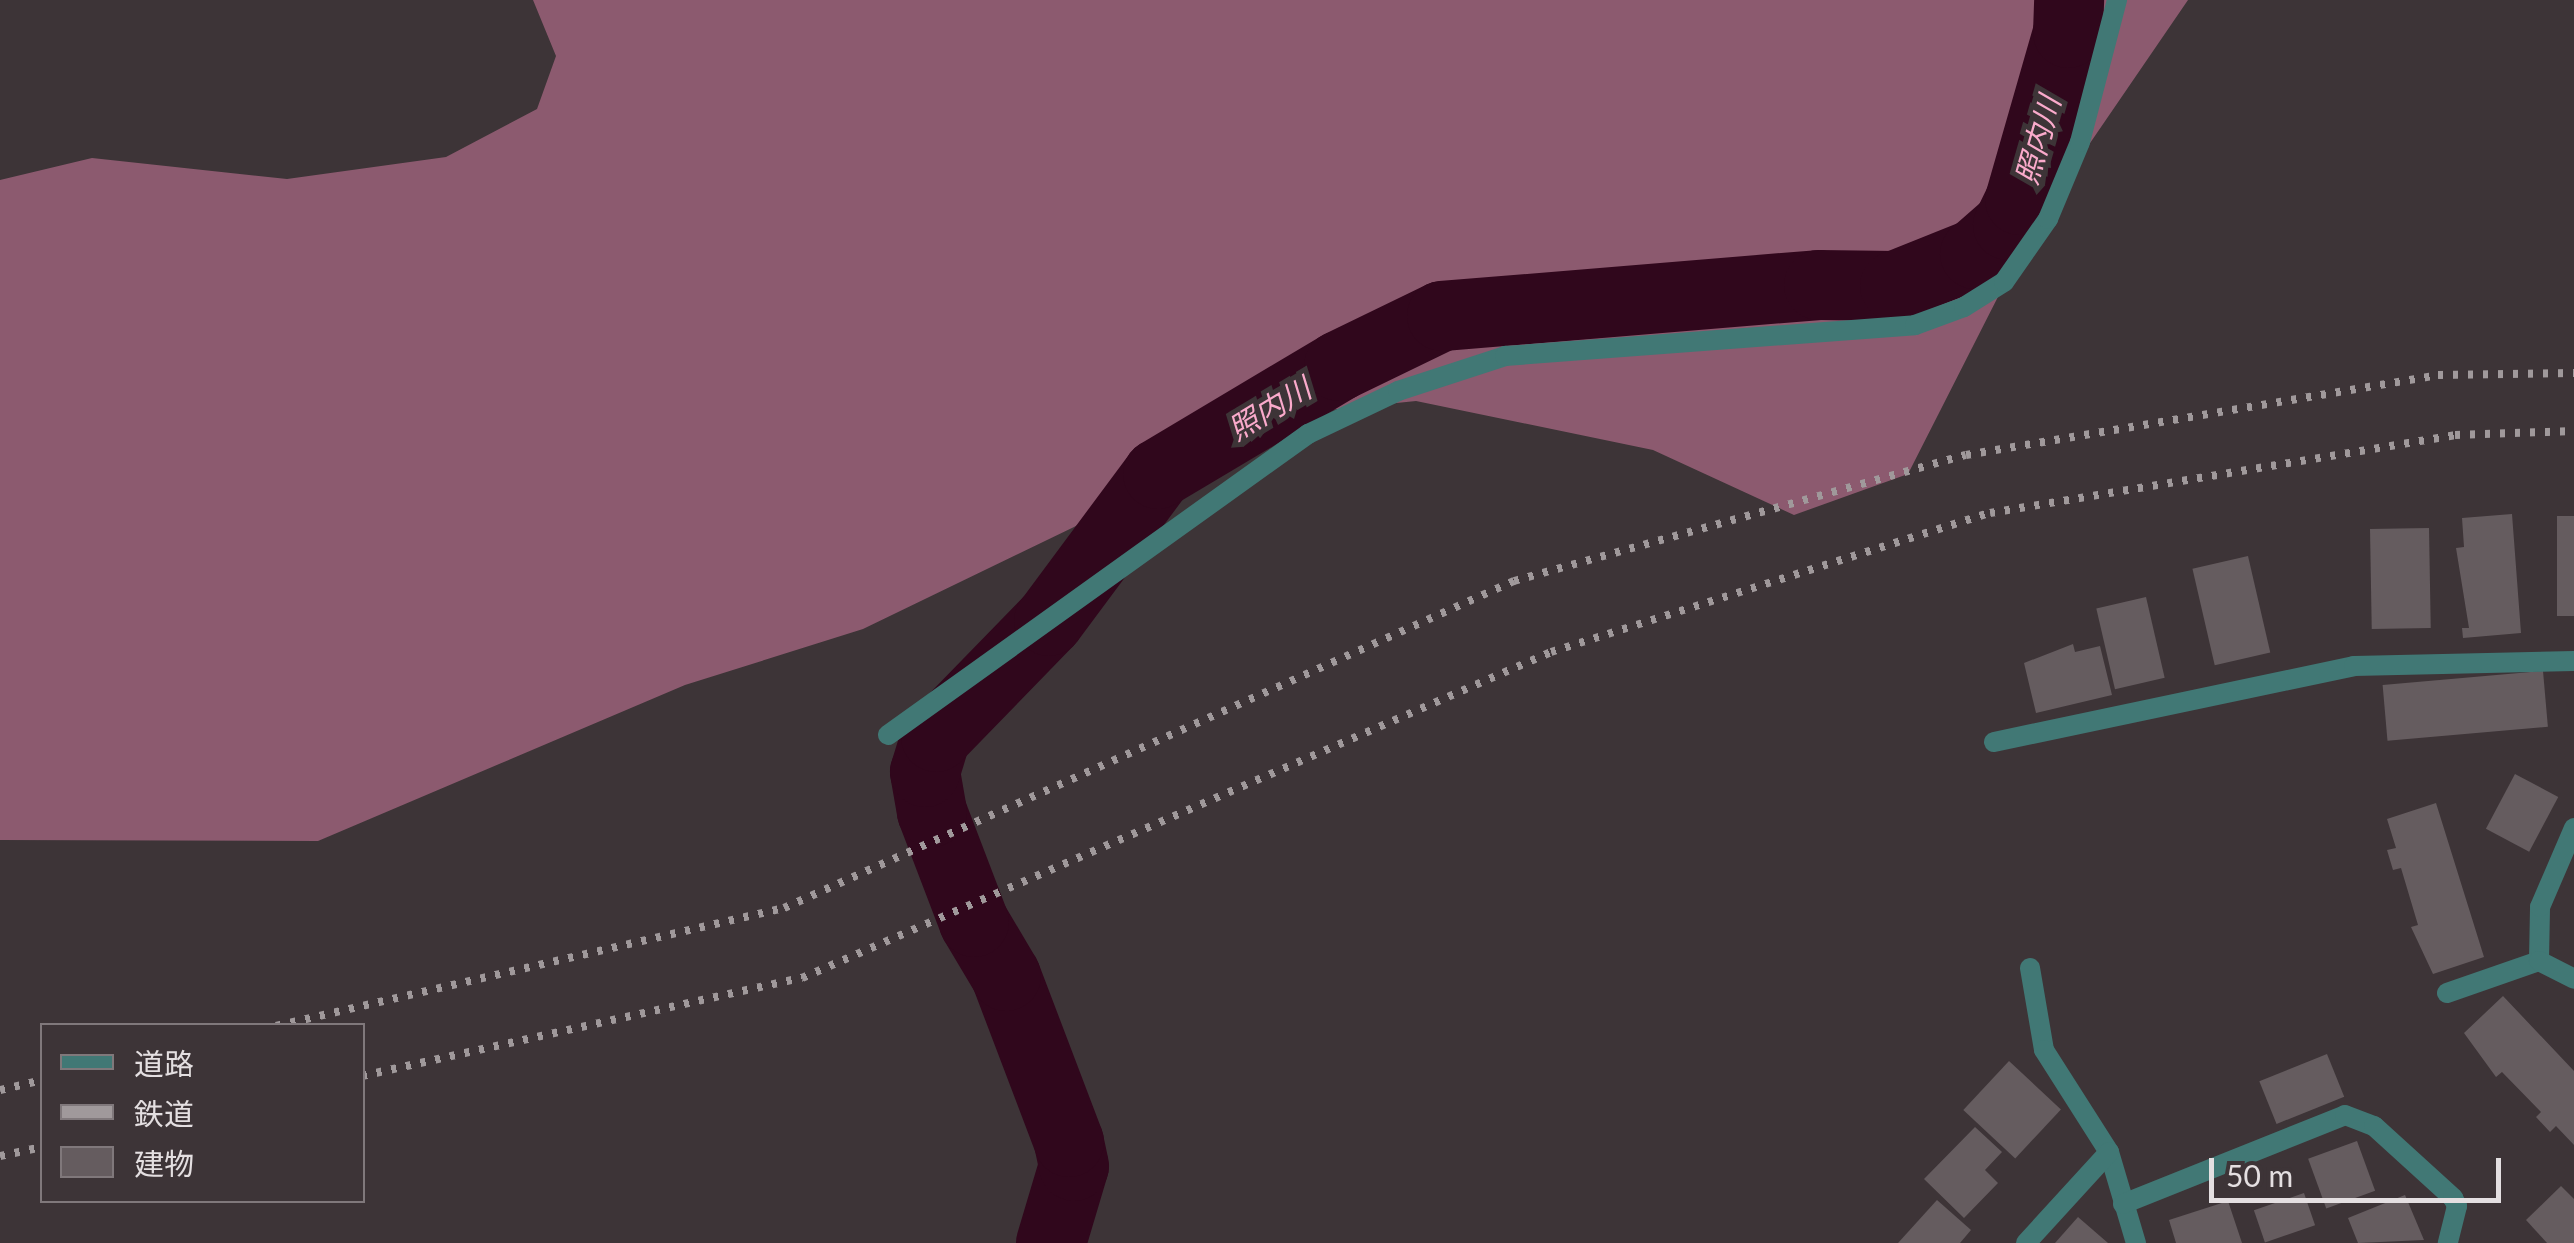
<!DOCTYPE html>
<meta charset="utf-8">
<style>
body{margin:0}
#map{position:relative;width:2574px;height:1243px;overflow:hidden;background:#3d3437;font-family:Lato,"Noto Sans JP",sans-serif}
div>[style]{position:absolute}
.forest>*{inset:0;background:#8c5a6f}
.river>*{height:70px;margin:-35px;padding:0 35px;transform-origin:35px;border-radius:35px;background:#30071c}
.building>*{inset:0;background:#655c5f;transform-origin:0 0}
.street>*{height:20px;margin:-10px;padding:0 10px;transform-origin:10px;border-radius:10px;background:#417875}
.rail>*{height:8px;margin-top:-4px;transform-origin:0;background:repeating-linear-gradient(90deg,#a0999b 0 5px,transparent 0 15px)}
span{translate:-50% -50%;white-space:nowrap;text-align:center;line-height:1.15;-webkit-text-stroke:10px #3d3437;paint-order:stroke}
.water-label{font-size:30px;color:#faaacb;font-style:italic}
.legend{position:absolute;left:40px;top:1023px;width:325px;height:180px;box-sizing:border-box;background:#3d3437;border:2px solid #80787b;margin:0;padding:12px 18px;list-style:none;font-size:30px;color:#e4dfe1}
.legend li{display:flex;align-items:center;gap:20px;height:50px}
.legend b{width:50px;border:2px solid #80787b}
.scale{position:absolute;left:2209px;top:1158px;width:292px;height:45px;box-sizing:border-box;border:5px solid #e4dfe1;border-top:0;padding-left:12px;font-size:30px;line-height:35px;white-space:nowrap;color:#e4dfe1;-webkit-text-stroke:8px #3d3437;paint-order:stroke}
</style>
<div id="map">
<div class="forest">
<i style="clip-path:polygon(533px 0,2188px 0,2036px 222px,1908px 474px,1794px 515px,1653px 450px,1416px 401px,1270px 416px,1074px 527px,863px 629px,685px 685px,318px 841px,0 840px,0 180px,92px 158px,287px 179px,446px 157px,537px 109px,556px 56px)"></i>
</div>
<div class="river">
<i style="left:1051px;top:1243px;width:80px;rotate:-73.4deg"></i>
<i style="left:1074px;top:1166px;width:25px;rotate:-102deg"></i>
<i style="left:1069px;top:1142px;width:178px;rotate:-110.8deg"></i>
<i style="left:1006px;top:976px;width:63px;rotate:-120.7deg"></i>
<i style="left:974px;top:922px;width:118px;rotate:-110.9deg"></i>
<i style="left:932px;top:812px;width:41px;rotate:-99.9deg"></i>
<i style="left:925px;top:772px;width:37px;rotate:-73deg"></i>
<i style="left:936px;top:737px;width:162px;rotate:-45.8deg"></i>
<i style="left:1049px;top:621px;width:183px;rotate:-53.4deg"></i>
<i style="left:1158px;top:474px;width:211px;rotate:-30.8deg"></i>
<i style="left:1339px;top:366px;width:114px;rotate:-25.9deg"></i>
<i style="left:1442px;top:316px;width:378px;rotate:-4.7deg"></i>
<i style="left:1819px;top:285px;width:76px;rotate:0.8deg"></i>
<i style="left:1895px;top:286px;width:86px;rotate:-21.8deg"></i>
<i style="left:1975px;top:254px;width:44px;rotate:-41.3deg"></i>
<i style="left:2008px;top:225px;width:28px;rotate:-64deg"></i>
<i style="left:2020px;top:200px;width:174px;rotate:-74deg"></i>
<i style="left:2068px;top:33px;width:33px;rotate:-88deg"></i>
</div>
<div class="building">
<i style="clip-path:polygon(2512px 514px,2521px 633px,2463px 638px,2462px 628px,2469px 628px,2456px 548px,2464px 547px,2462px 518px)"></i>
<i style="left:2557px;top:516px;width:17px;height:100px"></i>
<i style="left:2429px;top:528px;width:100px;height:59px;rotate:89deg"></i>
<i style="left:2248px;top:556px;width:99px;height:57px;rotate:77deg"></i>
<i style="left:2146px;top:597px;width:83px;height:51px;rotate:77deg"></i>
<i style="clip-path:polygon(2073px 644px,2075px 652px,2100px 646px,2112px 695px,2036px 713px,2024px 663px)"></i>
<i style="left:2543px;top:671px;width:56px;height:161px;rotate:85deg"></i>
<i style="left:2515px;top:774px;width:49px;height:62px;rotate:28deg"></i>
<i style="clip-path:polygon(2436px 803px,2484px 957px,2433px 974px,2411px 927px,2418px 925px,2401px 868px,2393px 870px,2387px 850px,2396px 848px,2387px 819px)"></i>
<i style="clip-path:polygon(2503px 996px,2574px 1071px,2574px 1145px,2556px 1126px,2550px 1132px,2536px 1117px,2541px 1112px,2502px 1072px,2496px 1077px,2464px 1033px)"></i>
<i style="left:2327px;top:1054px;width:46px;height:73px;rotate:68deg"></i>
<i style="left:2009px;top:1061px;width:71px;height:67px;rotate:43deg"></i>
<i style="clip-path:polygon(1975px 1127px,2002px 1152px,1985px 1170px,1998px 1183px,1964px 1218px,1924px 1179px)"></i>
<i style="left:2357px;top:1141px;width:53px;height:52px;rotate:70deg"></i>
<i style="clip-path:polygon(2561px 1186px,2574px 1199px,2574px 1243px,2547px 1243px,2526px 1220px)"></i>
<i style="left:2304px;top:1193px;width:34px;height:53px;rotate:71deg"></i>
<i style="clip-path:polygon(2405px 1195px,2424px 1240px,2358px 1243px,2348px 1218px)"></i>
<i style="clip-path:polygon(1937px 1200px,1971px 1230px,1960px 1243px,1898px 1243px)"></i>
<i style="clip-path:polygon(2228px 1201px,2242px 1243px,2176px 1243px,2169px 1220px)"></i>
<i style="clip-path:polygon(2078px 1217px,2108px 1243px,2055px 1243px)"></i>
</div>
<div class="street">
<i style="left:888px;top:735px;width:517px;rotate:-35.63deg"></i>
<i style="left:1308px;top:434px;width:100px;rotate:-25.5deg"></i>
<i style="left:1398px;top:391px;width:113px;rotate:-18.1deg"></i>
<i style="left:1505px;top:356px;width:411px;rotate:-4.3deg"></i>
<i style="left:1915px;top:325px;width:52px;rotate:-20.2deg"></i>
<i style="left:1964px;top:307px;width:47px;rotate:-32deg"></i>
<i style="left:2004px;top:282px;width:77px;rotate:-55.1deg"></i>
<i style="left:2048px;top:219px;width:83px;rotate:-67.4deg"></i>
<i style="left:2080px;top:142px;width:147px;rotate:-75.4deg"></i>
<i style="left:1994px;top:742px;width:368px;rotate:-11.9deg"></i>
<i style="left:2354px;top:666px;width:220px;rotate:-1.3deg"></i>
<i style="left:2539px;top:961px;width:54px;rotate:-88.9deg"></i>
<i style="left:2540px;top:907px;width:86px;rotate:-66.7deg"></i>
<i style="left:2030px;top:968px;width:83px;rotate:80.3deg"></i>
<i style="left:2044px;top:1050px;width:121px;rotate:57.5deg"></i>
<i style="left:2109px;top:1152px;width:95px;rotate:73.5deg"></i>
<i style="left:2447px;top:993px;width:97px;rotate:-19.2deg"></i>
<i style="left:2539px;top:961px;width:39px;rotate:27deg"></i>
<i style="left:2123px;top:1204px;width:239px;rotate:-21.8deg"></i>
<i style="left:2345px;top:1115px;width:31px;rotate:21deg"></i>
<i style="left:2374px;top:1126px;width:107px;rotate:42.3deg"></i>
<i style="left:2453px;top:1198px;width:9px;rotate:63deg"></i>
<i style="left:2457px;top:1206px;width:38px;rotate:104deg"></i>
<i style="left:2026px;top:1243px;width:123px;rotate:-47.6deg"></i>
</div>
<div class="rail">
<i style="left:276px;top:1026px;width:522px;rotate:-13.08deg"></i>
<i style="left:784px;top:908px;width:800px;rotate:-24.13deg"></i>
<i style="left:1514px;top:581px;width:469px;rotate:-15.6deg"></i>
<i style="left:1966px;top:455px;width:479px;rotate:-9.6deg"></i>
<i style="left:2438px;top:375px;width:136px;rotate:-0.8deg"></i>
<i style="left:362px;top:1076px;width:451px;rotate:-12.6deg"></i>
<i style="left:802px;top:978px;width:817px;rotate:-23.52deg"></i>
<i style="left:1551px;top:652px;width:460px;rotate:-17.6deg"></i>
<i style="left:1990px;top:513px;width:471px;rotate:-9.5deg"></i>
<i style="left:2455px;top:435px;width:119px;rotate:-1.9deg"></i>
<i style="left:0;top:1090px;width:43px;rotate:-13.4deg"></i>
<i style="left:0;top:1156px;width:43px;rotate:-12.1deg"></i>
</div>
<div class="water-label">
<span style="left:2037px;top:140px;rotate:-74deg">照内川</span>
<span style="left:1269px;top:408px;rotate:-31deg">照内川</span>
</div>
<ul class="legend">
<li><b style="height:12px;background:#417875"></b>道路</li>
<li><b style="height:12px;background:#a0999b"></b>鉄道</li>
<li><b style="height:28px;background:#655c5f"></b>建物</li>
</ul>
<div class="scale">50 m</div>
</div>
